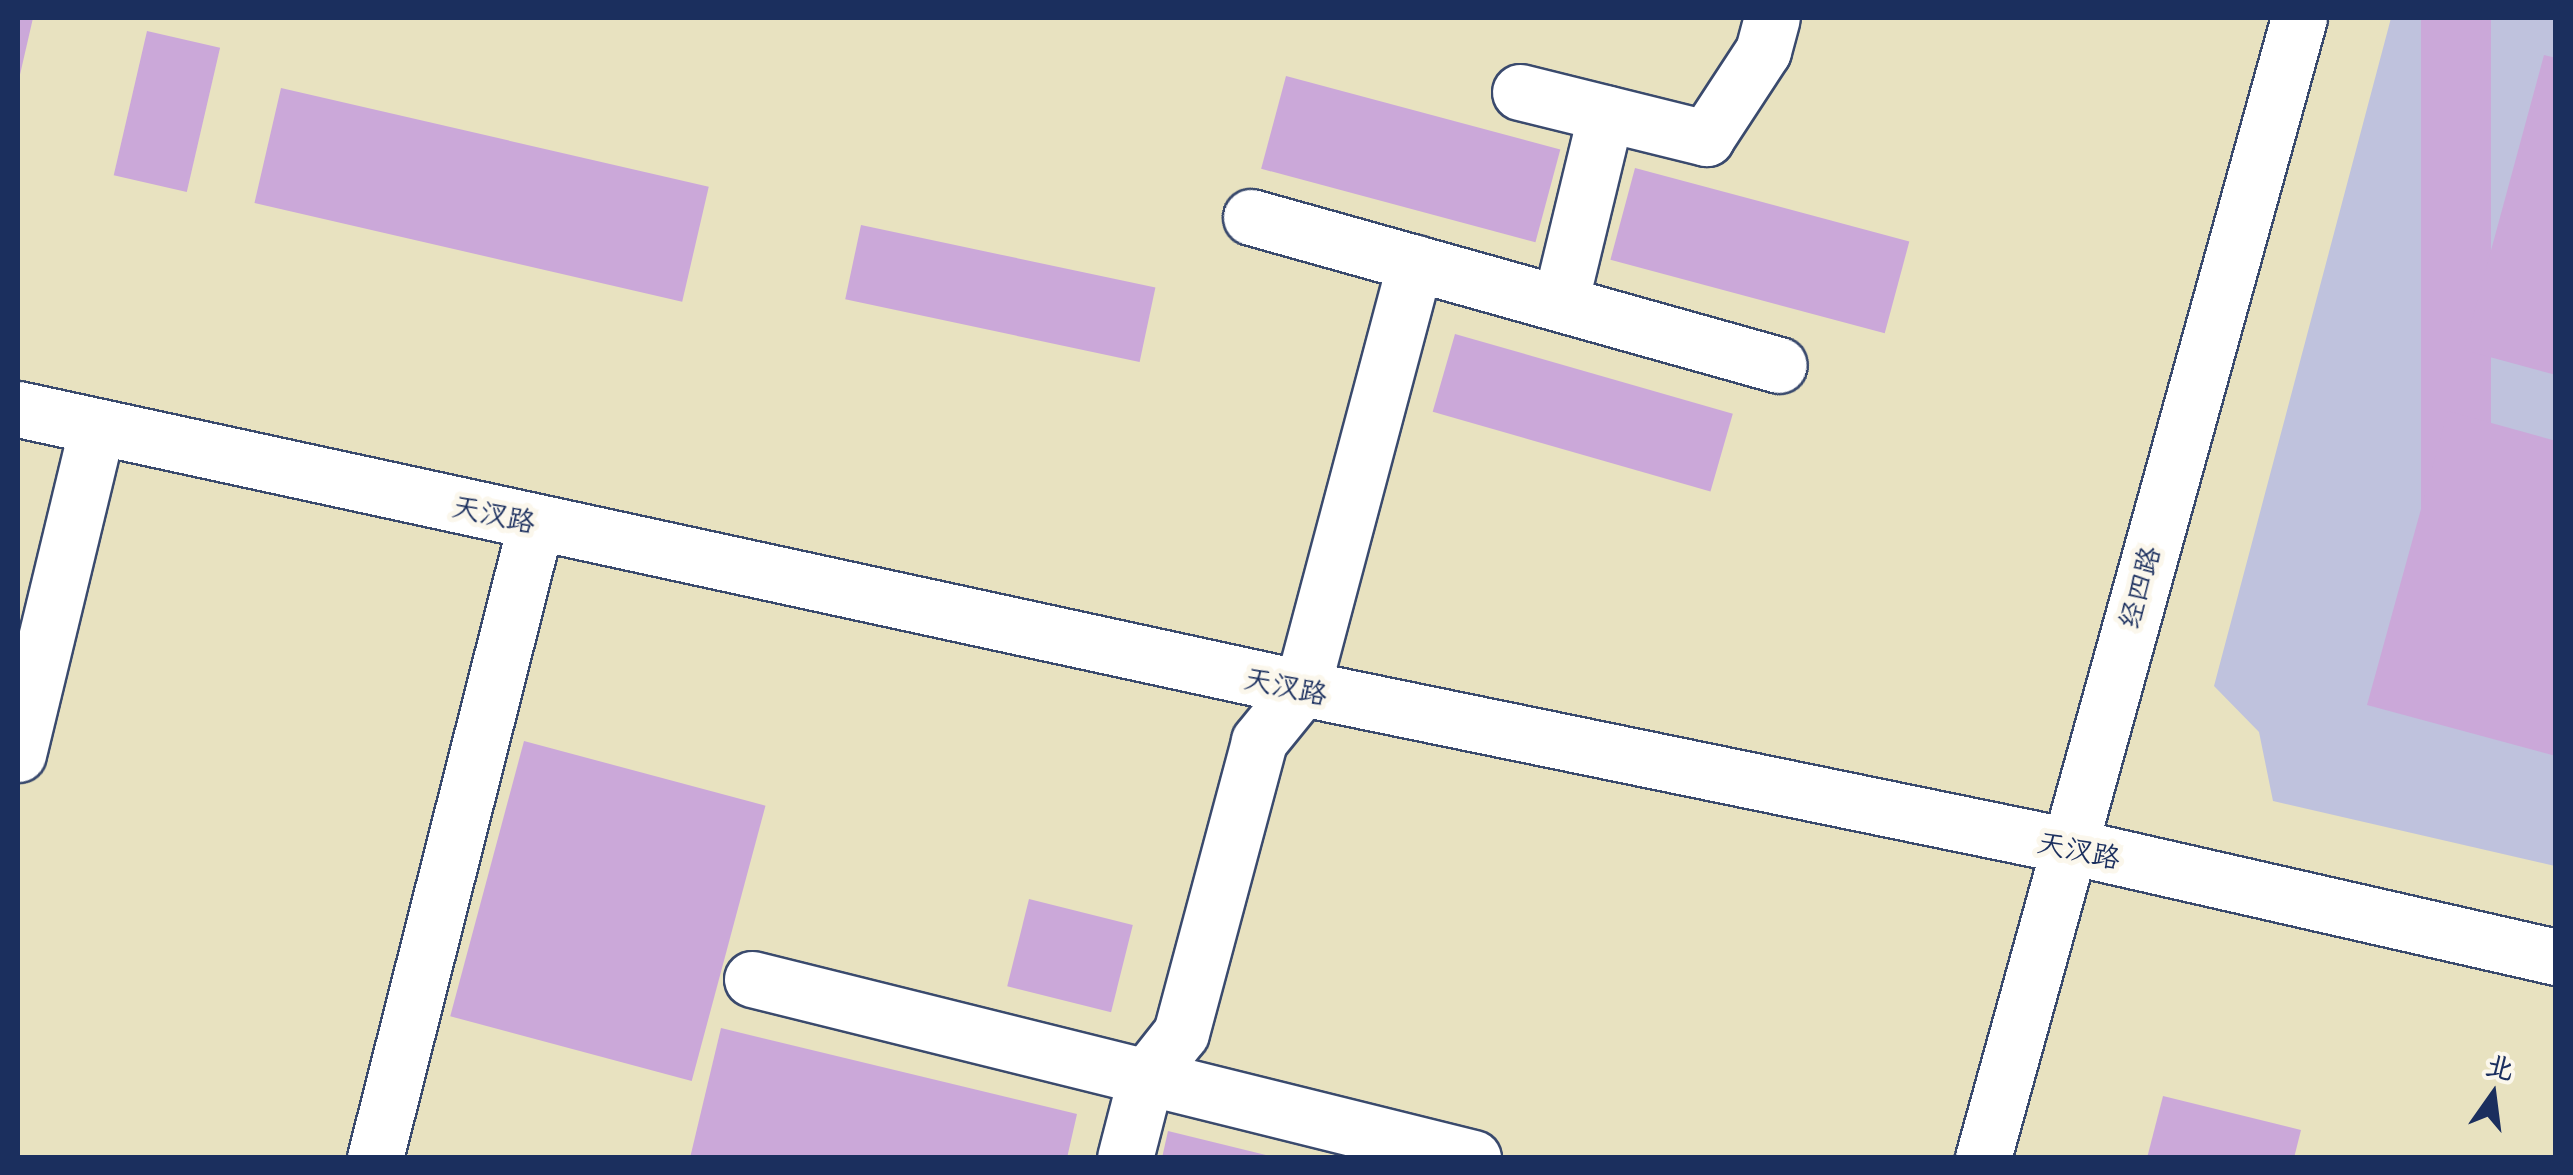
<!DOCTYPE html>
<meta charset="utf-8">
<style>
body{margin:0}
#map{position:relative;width:2573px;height:1175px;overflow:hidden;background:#e8e2c0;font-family:Mali,"LXGW WenKai TC",sans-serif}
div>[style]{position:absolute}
.industrial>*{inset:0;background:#bfc2dd}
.building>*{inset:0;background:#cba8d9;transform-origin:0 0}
.roads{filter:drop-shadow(2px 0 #3a4a6d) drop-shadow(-2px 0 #3a4a6d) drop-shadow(0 2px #3a4a6d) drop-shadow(0 -2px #3a4a6d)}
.minor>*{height:55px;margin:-27.5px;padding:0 27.5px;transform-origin:27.5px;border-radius:27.5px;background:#fff}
span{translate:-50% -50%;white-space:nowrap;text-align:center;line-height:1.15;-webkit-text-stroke:10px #fbf7ec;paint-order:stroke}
.street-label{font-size:28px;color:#1b2f5e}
.frame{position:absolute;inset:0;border:20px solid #1b2f5e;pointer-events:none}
.north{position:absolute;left:2443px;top:1045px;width:100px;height:100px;-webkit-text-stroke:8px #fbf7ec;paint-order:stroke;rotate:14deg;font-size:28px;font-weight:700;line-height:40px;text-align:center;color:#1b2f5e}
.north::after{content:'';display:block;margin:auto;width:35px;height:45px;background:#1b2f5e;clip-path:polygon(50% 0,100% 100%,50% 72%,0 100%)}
</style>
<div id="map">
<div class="industrial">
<i style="clip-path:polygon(2391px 18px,2555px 18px,2555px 866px,2273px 801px,2259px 732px,2214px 686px)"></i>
</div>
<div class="building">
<i style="clip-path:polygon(18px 18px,33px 18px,19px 79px,18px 78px)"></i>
<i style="left:2421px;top:18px;width:70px;height:695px"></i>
<i style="left:147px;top:31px;width:75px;height:148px;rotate:13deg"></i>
<i style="clip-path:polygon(2544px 55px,2556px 58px,2556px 375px,2464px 350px)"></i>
<i style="left:1286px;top:76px;width:284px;height:96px;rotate:15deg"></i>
<i style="left:281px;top:88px;width:439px;height:118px;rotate:13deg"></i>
<i style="left:1635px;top:168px;width:284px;height:95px;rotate:15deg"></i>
<i style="left:861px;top:225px;width:301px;height:76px;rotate:12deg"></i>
<i style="left:1455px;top:334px;width:289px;height:81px;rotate:16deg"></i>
<i style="clip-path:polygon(2448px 411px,2556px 441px,2556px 756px,2367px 705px)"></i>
<i style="left:524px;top:741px;width:250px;height:285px;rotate:15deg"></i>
<i style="left:1029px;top:899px;width:107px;height:90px;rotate:14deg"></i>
<i style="clip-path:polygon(721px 1028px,1077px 1114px,1067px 1158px,690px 1158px)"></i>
<i style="clip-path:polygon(2163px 1096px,2301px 1130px,2294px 1158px,2147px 1158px)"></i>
<i style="clip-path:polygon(1168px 1131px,1270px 1156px,1270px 1158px,1162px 1158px)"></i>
</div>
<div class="roads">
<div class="minor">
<i style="left:1520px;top:92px;width:192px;rotate:13.9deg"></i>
<i style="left:1706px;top:138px;width:104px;rotate:-56.8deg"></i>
<i style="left:1763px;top:51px;width:34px;rotate:-75deg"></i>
<i style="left:1251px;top:217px;width:548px;rotate:15.66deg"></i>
<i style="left:1560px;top:303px;width:195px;rotate:-76.4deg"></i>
<i style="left:18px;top:409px;width:1314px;rotate:12.26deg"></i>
<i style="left:1302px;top:688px;width:779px;rotate:11.63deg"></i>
<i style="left:2065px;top:845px;width:504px;rotate:12.85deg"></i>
<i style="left:18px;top:754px;width:336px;rotate:-76.4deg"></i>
<i style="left:752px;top:979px;width:743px;rotate:13.94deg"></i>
<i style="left:375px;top:1158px;width:656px;rotate:-75.79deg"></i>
<i style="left:1125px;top:1158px;width:84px;rotate:-75.5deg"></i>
<i style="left:1146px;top:1077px;width:56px;rotate:-51.5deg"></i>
<i style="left:1181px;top:1033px;width:302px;rotate:-75deg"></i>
<i style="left:1259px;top:741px;width:68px;rotate:-50.9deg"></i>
<i style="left:1302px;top:688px;width:440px;rotate:-75.1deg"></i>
<i style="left:1983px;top:1158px;width:1183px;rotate:-74.51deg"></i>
</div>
</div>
<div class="street-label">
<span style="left:494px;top:513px;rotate:12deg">天汊路</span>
<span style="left:2138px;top:587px;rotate:-74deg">经四路</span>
<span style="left:1286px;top:685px;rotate:12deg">天汊路</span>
<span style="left:2079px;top:849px;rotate:12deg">天汊路</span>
</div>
<div class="frame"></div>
<div class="north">北</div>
</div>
